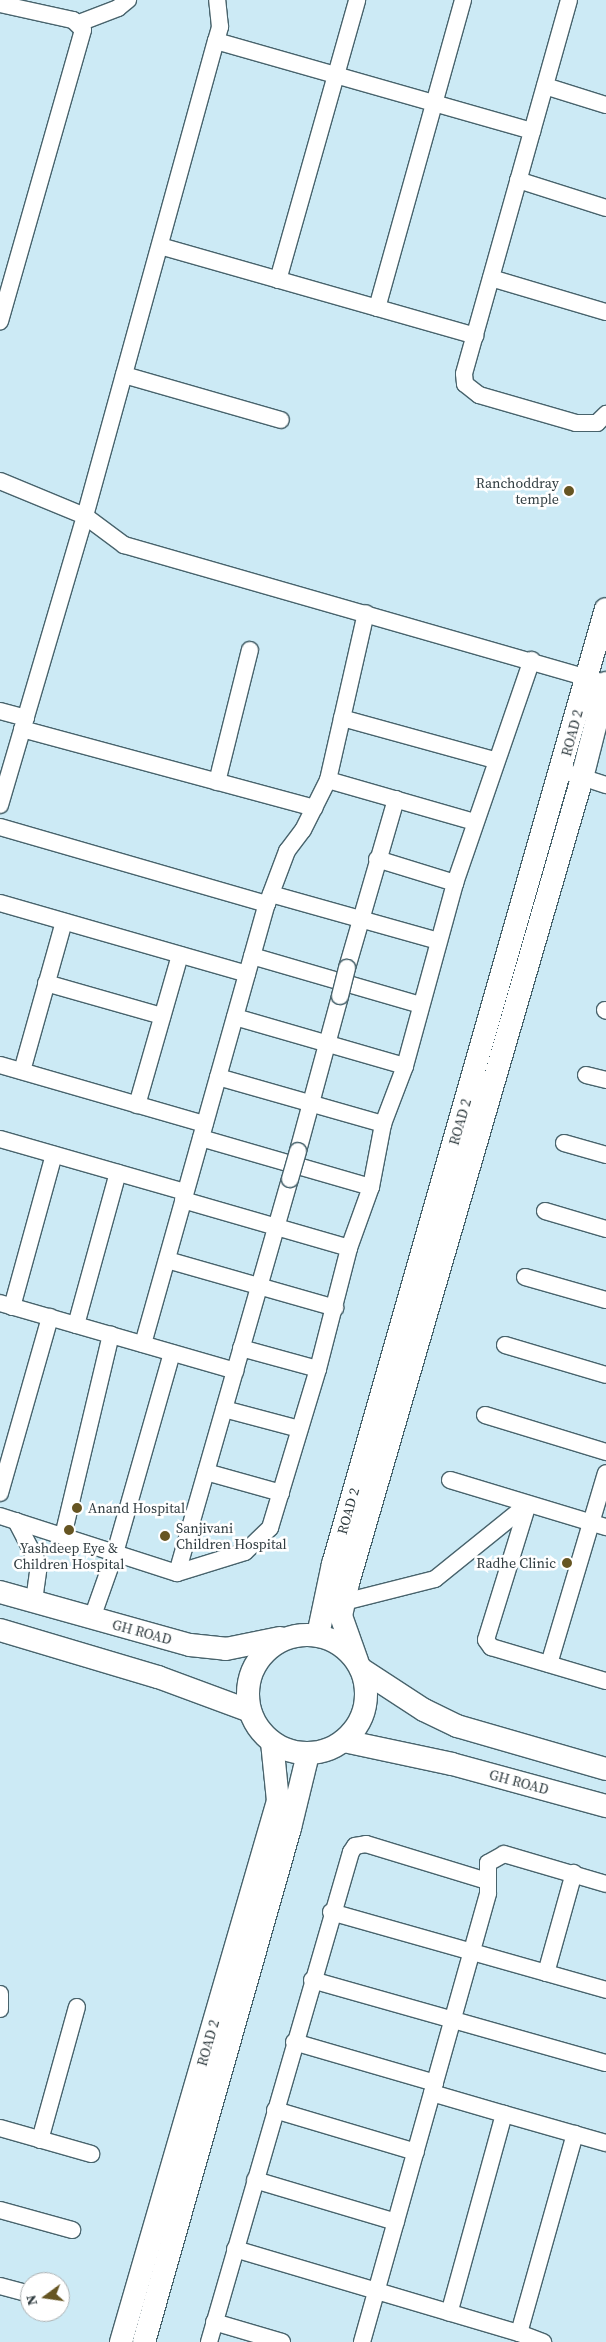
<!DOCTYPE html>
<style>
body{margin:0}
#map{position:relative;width:606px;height:2342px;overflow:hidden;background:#cceaf5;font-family:"Source Serif 4",serif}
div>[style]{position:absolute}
.roads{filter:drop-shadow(1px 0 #48636c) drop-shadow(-1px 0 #48636c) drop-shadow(0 1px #48636c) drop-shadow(0 -1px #48636c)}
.street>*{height:16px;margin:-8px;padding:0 8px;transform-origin:8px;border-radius:8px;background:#fff}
.secondary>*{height:22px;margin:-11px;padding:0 11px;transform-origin:11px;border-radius:11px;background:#fff}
.secondary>.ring{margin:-11px;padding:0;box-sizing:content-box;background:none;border:22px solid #fff;border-radius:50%}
.bridges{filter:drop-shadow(1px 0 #48636c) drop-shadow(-1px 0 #48636c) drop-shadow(0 1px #48636c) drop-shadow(0 -1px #48636c)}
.street-bridge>*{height:16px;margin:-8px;padding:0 8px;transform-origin:8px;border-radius:8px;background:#fff}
.dots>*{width:14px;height:14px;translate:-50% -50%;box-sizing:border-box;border:2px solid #fff;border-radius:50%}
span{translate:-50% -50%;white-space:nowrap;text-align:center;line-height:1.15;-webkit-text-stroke:5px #fff;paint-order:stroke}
.poi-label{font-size:14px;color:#303c40}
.right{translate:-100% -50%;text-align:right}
.left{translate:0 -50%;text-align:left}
.street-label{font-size:14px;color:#303c40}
.north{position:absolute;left:20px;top:2272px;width:50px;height:50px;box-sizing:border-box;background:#fff;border:1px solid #acb1b3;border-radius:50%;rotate:256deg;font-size:14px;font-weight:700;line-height:20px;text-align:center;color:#303c40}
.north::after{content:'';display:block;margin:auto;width:18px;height:22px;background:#652;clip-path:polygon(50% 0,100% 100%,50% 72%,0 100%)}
</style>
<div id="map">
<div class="roads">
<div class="street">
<i style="left:569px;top:0;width:388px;rotate:105.7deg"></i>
<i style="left:464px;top:374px;width:10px;rotate:84deg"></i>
<i style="left:465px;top:384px;width:18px;rotate:38deg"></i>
<i style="left:479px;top:395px;width:101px;rotate:16.1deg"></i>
<i style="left:576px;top:423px;width:21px"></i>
<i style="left:597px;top:423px;width:13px;rotate:-45deg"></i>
<i style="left:0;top:4px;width:75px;rotate:12.4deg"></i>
<i style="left:73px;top:20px;width:14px;rotate:45deg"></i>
<i style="left:83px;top:30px;width:303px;rotate:105.9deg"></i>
<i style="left:79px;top:23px;width:42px;rotate:-21deg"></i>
<i style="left:118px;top:8px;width:13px;rotate:-39deg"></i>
<i style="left:216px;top:41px;width:329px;rotate:15.9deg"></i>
<i style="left:545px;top:86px;width:64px;rotate:17.3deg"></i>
<i style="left:518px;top:180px;width:92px;rotate:17.7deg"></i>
<i style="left:160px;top:246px;width:328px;rotate:15.9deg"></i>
<i style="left:491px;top:278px;width:120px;rotate:16.5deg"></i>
<i style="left:278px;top:280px;width:291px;rotate:-74.2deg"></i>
<i style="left:377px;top:308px;width:320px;rotate:-74.4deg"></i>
<i style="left:124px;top:375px;width:163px;rotate:16deg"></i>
<i style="left:0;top:481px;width:92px;rotate:22.4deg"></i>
<i style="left:85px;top:516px;width:49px;rotate:36.6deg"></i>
<i style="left:124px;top:545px;width:492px;rotate:16deg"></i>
<i style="left:0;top:711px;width:27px;rotate:15deg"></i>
<i style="left:342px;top:718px;width:159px;rotate:15.4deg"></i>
<i style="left:22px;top:729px;width:303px;rotate:15.1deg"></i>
<i style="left:572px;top:774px;width:36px;rotate:18deg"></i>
<i style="left:328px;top:780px;width:152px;rotate:16deg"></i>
<i style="left:217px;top:782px;width:136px;rotate:-76deg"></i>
<i style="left:0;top:805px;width:301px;rotate:-73.6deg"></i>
<i style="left:85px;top:516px;width:493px;rotate:-74.6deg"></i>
<i style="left:216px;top:41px;width:15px;rotate:-74deg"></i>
<i style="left:220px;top:27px;width:27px;rotate:-96deg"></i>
<i style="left:0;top:827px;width:278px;rotate:16.1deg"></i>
<i style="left:377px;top:859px;width:82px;rotate:17.1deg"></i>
<i style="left:271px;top:894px;width:173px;rotate:15.7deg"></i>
<i style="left:0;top:903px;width:257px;rotate:16deg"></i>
<i style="left:252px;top:956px;width:176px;rotate:16.2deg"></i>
<i style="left:347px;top:968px;width:176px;rotate:-73.8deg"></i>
<i style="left:46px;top:983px;width:121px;rotate:15.9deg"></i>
<i style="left:605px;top:1010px;width:1px;rotate:45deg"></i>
<i style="left:235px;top:1017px;width:177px;rotate:16.1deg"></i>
<i style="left:0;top:1065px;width:213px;rotate:16.1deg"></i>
<i style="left:22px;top:1071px;width:155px;rotate:-74.3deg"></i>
<i style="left:586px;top:1075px;width:21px;rotate:14deg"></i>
<i style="left:218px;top:1077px;width:172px;rotate:15.9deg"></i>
<i style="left:137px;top:1105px;width:156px;rotate:-74deg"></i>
<i style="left:201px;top:1138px;width:177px;rotate:16.1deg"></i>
<i style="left:0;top:1139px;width:192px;rotate:16deg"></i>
<i style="left:564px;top:1143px;width:44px;rotate:15.9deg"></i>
<i style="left:298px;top:1151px;width:161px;rotate:-74.8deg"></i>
<i style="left:183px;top:1200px;width:173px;rotate:16.1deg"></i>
<i style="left:545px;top:1211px;width:64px;rotate:16.4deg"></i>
<i style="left:167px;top:1260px;width:175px;rotate:15.9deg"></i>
<i style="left:525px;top:1277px;width:84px;rotate:15.9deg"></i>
<i style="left:0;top:1303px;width:245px;rotate:16.1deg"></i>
<i style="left:12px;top:1307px;width:158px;rotate:-74.6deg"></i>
<i style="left:76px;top:1325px;width:158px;rotate:-74.6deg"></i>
<i style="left:143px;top:1344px;width:457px;rotate:-74.3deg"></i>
<i style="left:267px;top:904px;width:57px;rotate:-69.3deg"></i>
<i style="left:287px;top:851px;width:26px;rotate:-53deg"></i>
<i style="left:303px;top:830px;width:56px;rotate:-63.4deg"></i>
<i style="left:328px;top:780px;width:171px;rotate:-77.2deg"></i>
<i style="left:505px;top:1345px;width:105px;rotate:16.5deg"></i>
<i style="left:241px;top:1348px;width:80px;rotate:15.3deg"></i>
<i style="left:224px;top:1409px;width:78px;rotate:14.9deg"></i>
<i style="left:485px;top:1415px;width:127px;rotate:17deg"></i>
<i style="left:206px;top:1472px;width:78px;rotate:15.6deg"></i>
<i style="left:450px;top:1480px;width:163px;rotate:16.8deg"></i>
<i style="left:0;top:1493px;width:183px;rotate:-74.1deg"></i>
<i style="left:528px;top:1504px;width:142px;rotate:107.2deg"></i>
<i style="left:486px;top:1640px;width:9px;rotate:54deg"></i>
<i style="left:491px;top:1647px;width:120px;rotate:16.5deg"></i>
<i style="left:0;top:1516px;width:186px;rotate:17.9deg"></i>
<i style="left:177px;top:1573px;width:71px;rotate:-17.2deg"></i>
<i style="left:245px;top:1552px;width:35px;rotate:-44deg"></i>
<i style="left:270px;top:1528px;width:166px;rotate:-73.2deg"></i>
<i style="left:318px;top:1369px;width:125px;rotate:-75.6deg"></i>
<i style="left:349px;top:1248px;width:65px;rotate:-70.2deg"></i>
<i style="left:371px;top:1187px;width:64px;rotate:-79.2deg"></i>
<i style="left:383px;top:1124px;width:62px;rotate:-69.2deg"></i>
<i style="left:405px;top:1066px;width:190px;rotate:-74.7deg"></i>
<i style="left:455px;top:883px;width:236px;rotate:-71deg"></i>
<i style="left:16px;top:1521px;width:50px;rotate:62.4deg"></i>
<i style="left:39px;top:1565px;width:37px;rotate:98deg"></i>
<i style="left:63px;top:1536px;width:207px;rotate:-76.6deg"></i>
<i style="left:177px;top:1573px;width:410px;rotate:-74deg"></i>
<i style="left:344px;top:1602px;width:94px;rotate:-14.2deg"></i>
<i style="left:435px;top:1579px;width:119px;rotate:-38.9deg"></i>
<i style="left:92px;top:1618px;width:69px;rotate:-70.5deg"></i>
<i style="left:115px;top:1553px;width:208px;rotate:-74.1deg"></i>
<i style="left:549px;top:1664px;width:199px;rotate:-73.4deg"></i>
<i style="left:331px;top:1912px;width:286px;rotate:15.8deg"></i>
<i style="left:546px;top:1973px;width:104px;rotate:-74.4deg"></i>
<i style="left:312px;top:1980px;width:305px;rotate:15.8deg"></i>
<i style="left:0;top:1994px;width:15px;rotate:90deg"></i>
<i style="left:294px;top:2042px;width:147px;rotate:16.2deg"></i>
<i style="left:432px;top:2093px;width:75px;rotate:16.3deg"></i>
<i style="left:504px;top:2114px;width:206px;rotate:105.4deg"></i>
<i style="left:275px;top:2110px;width:147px;rotate:16.6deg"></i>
<i style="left:504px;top:2114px;width:106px;rotate:15.9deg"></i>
<i style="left:0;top:2128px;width:95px;rotate:15.9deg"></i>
<i style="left:40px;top:2140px;width:138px;rotate:-74.5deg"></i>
<i style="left:255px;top:2180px;width:147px;rotate:16.6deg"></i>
<i style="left:0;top:2210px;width:75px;rotate:15.5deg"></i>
<i style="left:235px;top:2249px;width:296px;rotate:16.5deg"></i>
<i style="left:519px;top:2333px;width:207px;rotate:-74.3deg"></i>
<i style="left:0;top:2286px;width:31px;rotate:15deg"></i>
<i style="left:214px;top:2322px;width:71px;rotate:16.4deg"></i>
<i style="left:519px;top:2333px;width:26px;rotate:21deg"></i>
<i style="left:209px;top:2342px;width:510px;rotate:-73.84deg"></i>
<i style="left:351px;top:1852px;width:7px;rotate:-56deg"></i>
<i style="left:355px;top:1846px;width:11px;rotate:-10deg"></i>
<i style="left:366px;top:1844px;width:127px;rotate:17deg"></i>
<i style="left:362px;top:2342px;width:466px;rotate:-74.3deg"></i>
<i style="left:488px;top:1893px;width:30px;rotate:-90deg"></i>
<i style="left:488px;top:1863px;width:18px;rotate:-29deg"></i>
<i style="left:504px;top:1854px;width:106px;rotate:16.4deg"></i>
</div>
<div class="secondary">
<i style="left:0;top:1592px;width:197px;rotate:15.6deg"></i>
<i style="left:190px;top:1645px;width:36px;rotate:6deg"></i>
<i style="left:226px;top:1649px;width:55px;rotate:-11.5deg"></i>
<i style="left:0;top:1630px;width:165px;rotate:16.6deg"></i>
<i style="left:158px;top:1677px;width:98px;rotate:20.3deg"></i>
<i class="ring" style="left:248px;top:1635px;width:96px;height:96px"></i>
<i style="left:318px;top:1635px;width:73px;rotate:-78.1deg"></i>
<i style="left:333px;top:1564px;width:993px;rotate:-74.05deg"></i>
<i style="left:357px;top:1661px;width:48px;rotate:-109.6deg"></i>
<i style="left:341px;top:1616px;width:34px;rotate:-78deg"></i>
<i style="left:348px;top:1583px;width:838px;rotate:-73.79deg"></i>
<i style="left:582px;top:778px;width:98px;rotate:-75.8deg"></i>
<i style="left:361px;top:1669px;width:75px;rotate:33.1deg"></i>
<i style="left:424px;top:1710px;width:37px;rotate:26deg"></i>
<i style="left:457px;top:1726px;width:155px;rotate:16.1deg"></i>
<i style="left:344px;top:1741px;width:110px;rotate:12deg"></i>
<i style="left:452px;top:1764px;width:160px;rotate:15.3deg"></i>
<i style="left:121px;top:2342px;width:563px;rotate:-73.82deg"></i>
<i style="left:278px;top:1801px;width:59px;rotate:-95.8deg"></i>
<i style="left:144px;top:2342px;width:534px;rotate:-74.14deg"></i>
<i style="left:290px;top:1828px;width:76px;rotate:-76.3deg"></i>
</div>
</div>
<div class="bridges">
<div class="street-bridge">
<i style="left:340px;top:996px;width:29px;rotate:-76deg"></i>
<i style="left:290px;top:1179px;width:29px;rotate:-74deg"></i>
</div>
</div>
<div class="dots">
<i style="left:569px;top:491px;background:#652"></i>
<i style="left:77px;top:1508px;background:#652"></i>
<i style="left:69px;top:1530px;background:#652"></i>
<i style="left:165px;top:1536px;background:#652"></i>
<i style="left:567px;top:1563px;background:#652"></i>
</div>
<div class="poi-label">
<span class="right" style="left:559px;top:491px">Ranchoddray<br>temple</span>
<span class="left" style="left:88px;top:1508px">Anand Hospital</span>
<span class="left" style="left:176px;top:1536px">Sanjivani<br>Children Hospital</span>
<span style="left:69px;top:1556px">Yashdeep Eye &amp;<br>Children Hospital</span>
<span class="right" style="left:556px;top:1563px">Radhe Clinic</span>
</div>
<div class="street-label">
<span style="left:572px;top:733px;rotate:-75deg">ROAD 2</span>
<span style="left:460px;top:1122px;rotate:-74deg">ROAD 2</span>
<span style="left:348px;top:1511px;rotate:-74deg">ROAD 2</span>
<span style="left:142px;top:1632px;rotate:15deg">GH ROAD</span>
<span style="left:519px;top:1782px;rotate:15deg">GH ROAD</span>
<span style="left:208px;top:2043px;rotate:-74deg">ROAD 2</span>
</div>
<div class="north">N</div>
</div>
